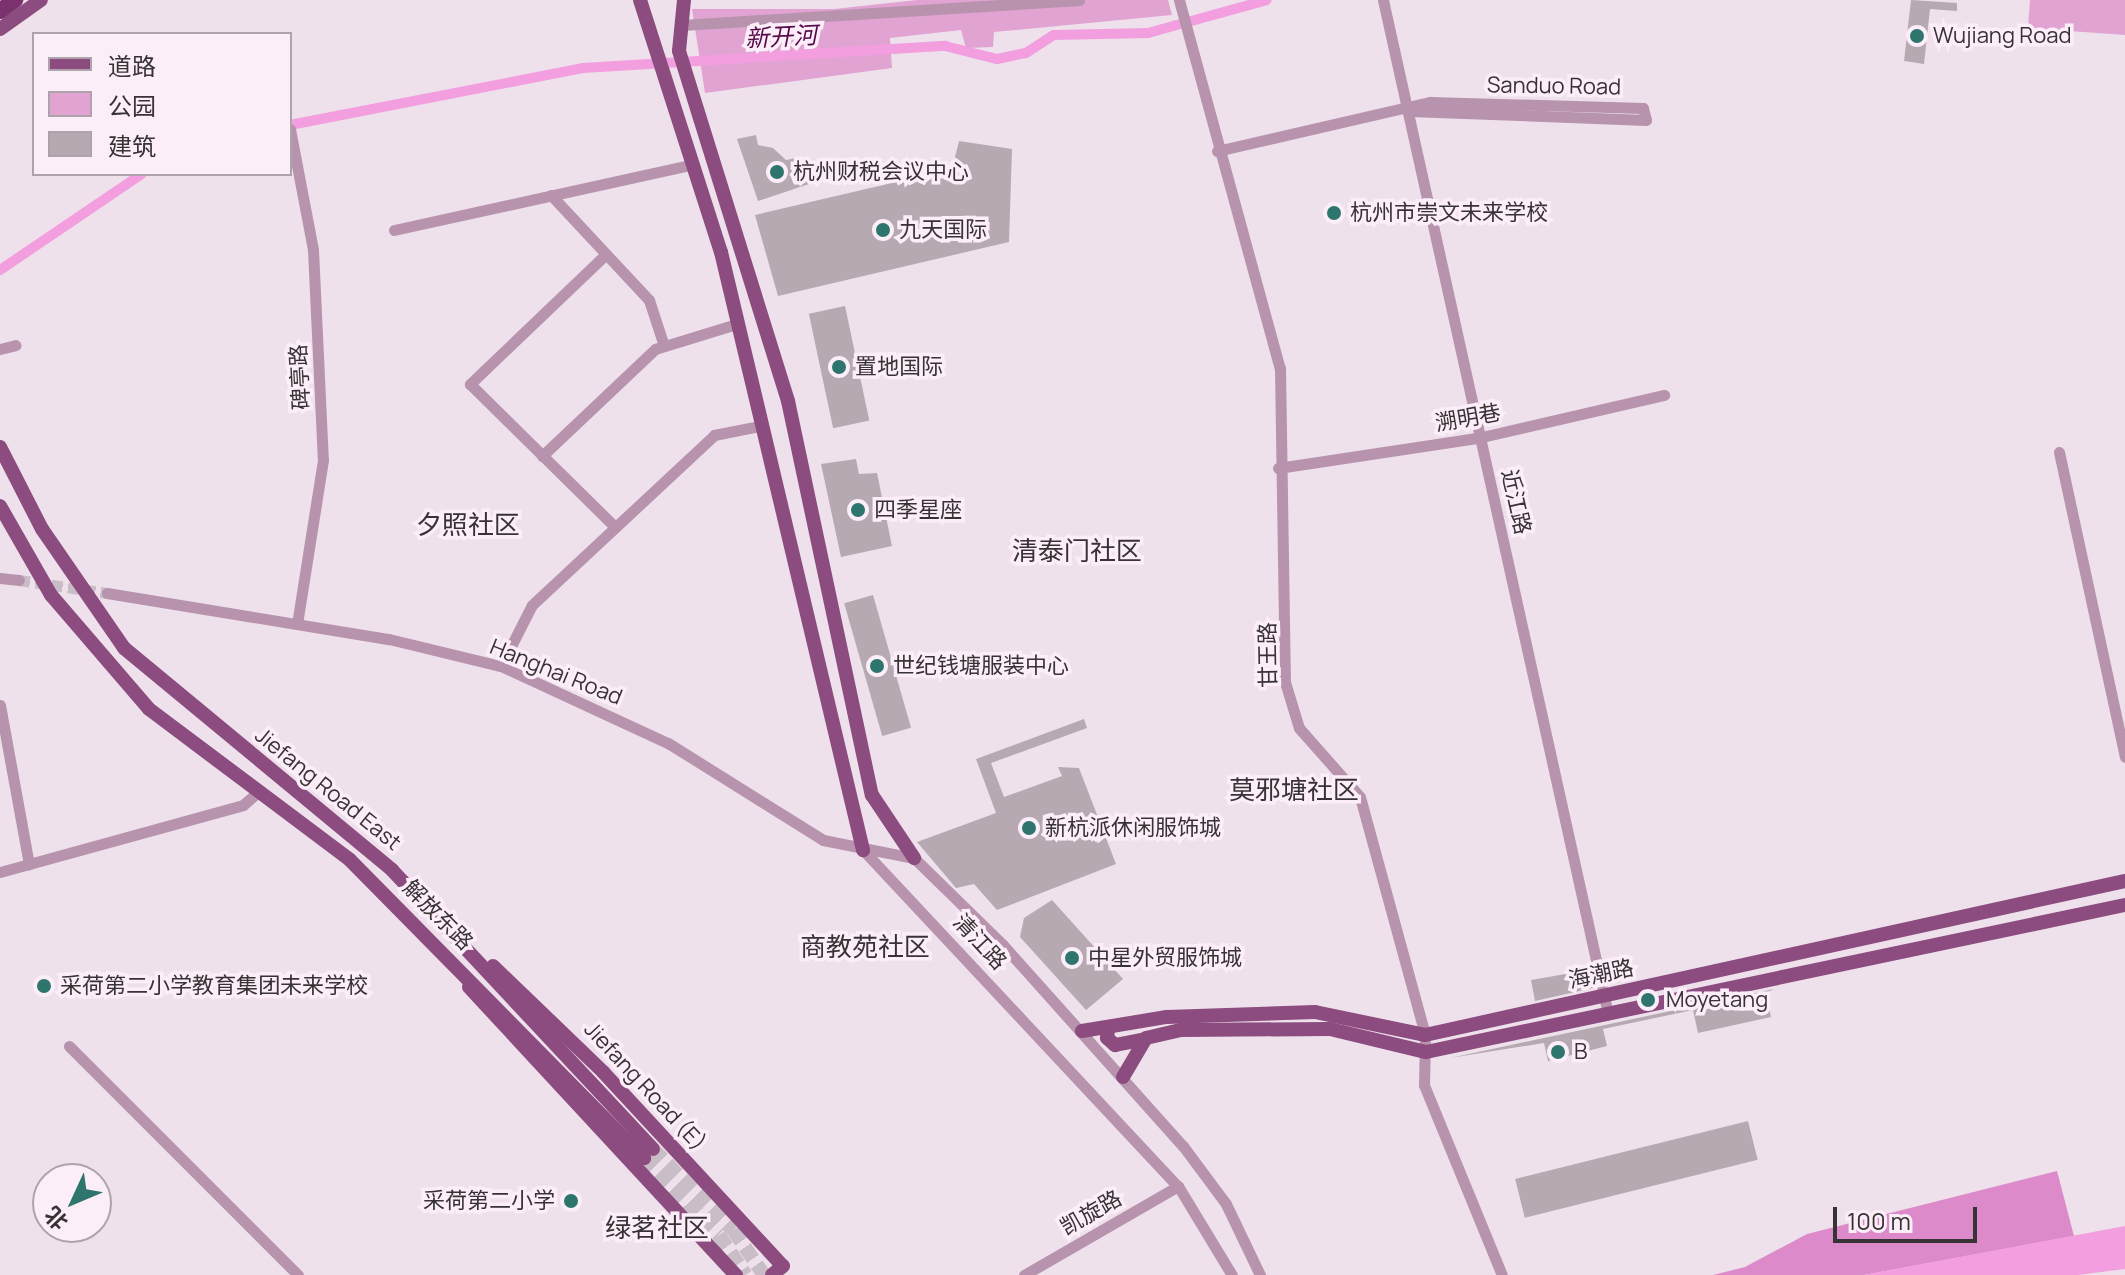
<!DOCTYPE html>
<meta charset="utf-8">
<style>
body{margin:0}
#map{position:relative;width:2125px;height:1275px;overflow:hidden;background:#eee1eb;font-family:Manrope,"Noto Sans SC",sans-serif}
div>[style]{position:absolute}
.green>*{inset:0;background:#e1a3d2}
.forest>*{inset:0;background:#dc8ac9}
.water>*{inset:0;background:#f29edf}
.canal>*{height:10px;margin:-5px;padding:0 5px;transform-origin:5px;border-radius:5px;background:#f29edf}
.building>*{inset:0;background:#b6a9b2;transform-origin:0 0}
.minor-tunnel>*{height:11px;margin-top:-5.5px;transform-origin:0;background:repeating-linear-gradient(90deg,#c9bec7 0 11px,transparent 0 16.5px)}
.major-tunnel>*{height:14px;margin-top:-7px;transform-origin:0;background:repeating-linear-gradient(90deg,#c9bec7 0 14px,transparent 0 21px)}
.minor>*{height:11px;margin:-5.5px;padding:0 5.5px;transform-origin:5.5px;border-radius:5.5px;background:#b793ae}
.major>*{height:14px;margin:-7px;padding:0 7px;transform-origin:7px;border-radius:7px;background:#8c4c7f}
.highway>*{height:16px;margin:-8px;padding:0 8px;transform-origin:8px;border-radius:8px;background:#7b316d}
.dots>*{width:22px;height:22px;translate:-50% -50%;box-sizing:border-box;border:4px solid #fceef8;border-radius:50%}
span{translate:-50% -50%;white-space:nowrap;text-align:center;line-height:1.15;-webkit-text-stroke:7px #fceef8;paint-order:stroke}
.poi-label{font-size:22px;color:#373236}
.left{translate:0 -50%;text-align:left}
.right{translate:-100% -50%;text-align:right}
.street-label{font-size:22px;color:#373236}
.water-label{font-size:24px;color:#540949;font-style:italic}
.quarter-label{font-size:26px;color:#373236}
.legend{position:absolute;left:32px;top:32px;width:260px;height:144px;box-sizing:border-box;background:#fceef8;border:2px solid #ada3aa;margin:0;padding:10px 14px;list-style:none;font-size:24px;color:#373236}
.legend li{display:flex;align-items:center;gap:16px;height:40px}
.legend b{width:40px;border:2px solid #ada3aa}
.north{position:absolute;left:32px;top:1163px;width:80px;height:80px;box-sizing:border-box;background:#fceef8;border:2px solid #ada3aa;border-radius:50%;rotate:226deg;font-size:22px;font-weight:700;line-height:32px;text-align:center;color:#373236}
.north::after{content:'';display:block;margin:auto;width:28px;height:36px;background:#2d756d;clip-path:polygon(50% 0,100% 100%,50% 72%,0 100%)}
.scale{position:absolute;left:1833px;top:1207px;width:144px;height:36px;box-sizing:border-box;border:4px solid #373236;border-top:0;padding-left:10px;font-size:24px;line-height:28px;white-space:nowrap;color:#373236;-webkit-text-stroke:6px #fceef8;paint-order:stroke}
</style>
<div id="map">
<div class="green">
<i style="clip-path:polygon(917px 0,1168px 0,1172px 15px,994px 32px,993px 47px,966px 48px,961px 30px,890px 38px,892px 68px,705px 93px,692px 9px,834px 9px)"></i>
<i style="clip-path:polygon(2030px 0,2125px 0,2125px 35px,2028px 28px)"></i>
</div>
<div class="forest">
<i style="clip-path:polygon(2057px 1171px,2074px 1236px,1864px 1275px,1713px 1275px,1745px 1267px,1807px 1234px)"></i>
</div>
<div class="water">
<i style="clip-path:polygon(2125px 1226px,2125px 1269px,2078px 1275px,1864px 1275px)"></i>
</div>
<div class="canal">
<i style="left:290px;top:125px;width:298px;rotate:-11deg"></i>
<i style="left:583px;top:68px;width:363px;rotate:-3.5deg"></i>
<i style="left:945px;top:46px;width:54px;rotate:14deg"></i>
<i style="left:997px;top:59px;width:30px;rotate:-12deg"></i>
<i style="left:1026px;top:53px;width:33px;rotate:-33deg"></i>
<i style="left:1054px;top:35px;width:94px;rotate:-1.2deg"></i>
<i style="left:1148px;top:33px;width:123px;rotate:-15.5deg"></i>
<i style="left:0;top:270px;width:171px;rotate:-34.1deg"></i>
</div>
<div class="building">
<i style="clip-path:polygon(1911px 0,1957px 3px,1957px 11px,1930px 9px,1924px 64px,1904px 61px)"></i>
<i style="clip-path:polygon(756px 135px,758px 145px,773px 148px,786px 160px,801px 157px,809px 184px,758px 201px,737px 139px)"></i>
<i style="clip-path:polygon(959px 141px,1012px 149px,1009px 242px,778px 296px,755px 215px,952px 169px)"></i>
<i style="left:845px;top:306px;width:117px;height:37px;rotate:78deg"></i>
<i style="clip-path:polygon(856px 459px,859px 474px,877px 473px,892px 546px,841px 557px,821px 464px)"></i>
<i style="left:873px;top:595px;width:138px;height:30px;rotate:74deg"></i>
<i style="clip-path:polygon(1084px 719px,1087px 728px,991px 763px,1004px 797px,1062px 776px,1058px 767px,1079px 768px,1116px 864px,997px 910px,974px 884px,956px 888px,917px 842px,996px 813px,976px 759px)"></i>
<i style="clip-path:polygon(1052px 900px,1123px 979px,1086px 1010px,1020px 937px,1024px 918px)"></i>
<i style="clip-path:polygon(1589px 970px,1593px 988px,1535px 1001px,1531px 980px)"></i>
<i style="clip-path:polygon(1774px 989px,1766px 993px,1771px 1017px,1698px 1033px,1693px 1010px,1603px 1029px,1607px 1046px,1548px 1061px,1544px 1043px,1450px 1058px)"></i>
<i style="left:1748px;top:1121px;width:40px;height:240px;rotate:76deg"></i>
</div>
<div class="minor-tunnel">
<i style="left:19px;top:580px;width:89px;rotate:8.4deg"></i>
</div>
<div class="major-tunnel">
<i style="left:653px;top:1149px;width:114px;rotate:45.4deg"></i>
<i style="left:733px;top:1230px;width:55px;rotate:55.4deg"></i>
<i style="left:644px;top:1158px;width:107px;rotate:45.8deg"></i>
<i style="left:719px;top:1235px;width:48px;rotate:56deg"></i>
</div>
<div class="minor">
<i style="left:1179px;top:0;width:382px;rotate:74.7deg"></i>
<i style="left:1280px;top:368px;width:314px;rotate:89.1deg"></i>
<i style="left:1285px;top:682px;width:48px;rotate:73.1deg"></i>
<i style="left:1299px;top:728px;width:92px;rotate:48.5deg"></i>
<i style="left:1360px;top:797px;width:247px;rotate:74.7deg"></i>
<i style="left:1425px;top:1035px;width:50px;rotate:91.1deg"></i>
<i style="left:1424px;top:1085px;width:205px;rotate:67.7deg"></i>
<i style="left:1383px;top:0;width:1039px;rotate:77.49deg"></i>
<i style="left:682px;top:25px;width:398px;rotate:-3.6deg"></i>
<i style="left:290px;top:129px;width:123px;rotate:79.2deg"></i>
<i style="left:313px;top:250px;width:210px;rotate:87.3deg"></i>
<i style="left:323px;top:460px;width:166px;rotate:99deg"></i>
<i style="left:1217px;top:151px;width:219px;rotate:-13deg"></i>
<i style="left:1430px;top:102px;width:213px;rotate:1.6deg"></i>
<i style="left:1643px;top:108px;width:12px;rotate:76deg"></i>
<i style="left:1646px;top:120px;width:237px;rotate:-177.8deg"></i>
<i style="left:551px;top:195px;width:144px;rotate:47deg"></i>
<i style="left:649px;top:300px;width:48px;rotate:71.9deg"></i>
<i style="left:394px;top:230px;width:307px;rotate:-12.4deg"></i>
<i style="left:605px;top:255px;width:187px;rotate:136.3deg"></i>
<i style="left:470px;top:384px;width:204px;rotate:44.6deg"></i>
<i style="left:0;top:349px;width:16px;rotate:-14deg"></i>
<i style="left:2059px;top:452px;width:312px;rotate:77.8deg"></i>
<i style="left:542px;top:456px;width:156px;rotate:-43.4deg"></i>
<i style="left:655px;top:349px;width:86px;rotate:-17deg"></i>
<i style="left:1278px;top:468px;width:206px;rotate:-8.6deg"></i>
<i style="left:1482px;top:437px;width:187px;rotate:-13deg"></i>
<i style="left:0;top:578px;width:19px;rotate:6deg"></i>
<i style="left:107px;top:593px;width:286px;rotate:9.3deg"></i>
<i style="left:389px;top:639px;width:115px;rotate:13.6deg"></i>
<i style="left:501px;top:666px;width:184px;rotate:24.8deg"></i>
<i style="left:668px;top:743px;width:183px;rotate:32deg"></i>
<i style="left:823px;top:840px;width:93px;rotate:11.2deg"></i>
<i style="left:914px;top:858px;width:124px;rotate:44.3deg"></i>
<i style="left:1003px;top:945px;width:270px;rotate:48.2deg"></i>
<i style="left:1183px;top:1146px;width:72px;rotate:53.4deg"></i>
<i style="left:1226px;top:1204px;width:79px;rotate:64.4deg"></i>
<i style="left:501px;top:666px;width:68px;rotate:-63.1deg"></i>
<i style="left:532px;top:605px;width:249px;rotate:-43deg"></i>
<i style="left:714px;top:435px;width:47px;rotate:-11.1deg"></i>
<i style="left:0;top:705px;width:162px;rotate:79.7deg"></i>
<i style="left:864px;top:851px;width:459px;rotate:46.9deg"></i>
<i style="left:1178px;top:1186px;width:104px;rotate:58.8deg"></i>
<i style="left:0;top:872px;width:252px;rotate:-15.4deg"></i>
<i style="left:243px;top:805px;width:21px;rotate:-41deg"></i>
<i style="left:69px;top:1046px;width:324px;rotate:45deg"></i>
<i style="left:1024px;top:1275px;width:178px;rotate:-30deg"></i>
</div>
<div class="major">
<i style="left:640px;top:0;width:265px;rotate:72.2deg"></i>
<i style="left:721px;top:252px;width:615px;rotate:76.64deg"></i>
<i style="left:684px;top:0;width:51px;rotate:95.6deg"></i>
<i style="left:679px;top:51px;width:367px;rotate:72.7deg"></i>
<i style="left:788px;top:401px;width:403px;rotate:78deg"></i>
<i style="left:872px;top:795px;width:76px;rotate:56.3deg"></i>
<i style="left:0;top:29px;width:50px;rotate:-35.3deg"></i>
<i style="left:0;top:447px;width:92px;rotate:62.9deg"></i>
<i style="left:42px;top:529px;width:145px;rotate:55.4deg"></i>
<i style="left:124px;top:648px;width:348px;rotate:39.6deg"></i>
<i style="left:392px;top:870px;width:382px;rotate:46.9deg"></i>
<i style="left:0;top:506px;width:103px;rotate:60.2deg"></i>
<i style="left:51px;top:595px;width:150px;rotate:49.3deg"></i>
<i style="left:149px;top:709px;width:251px;rotate:36.9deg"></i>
<i style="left:350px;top:860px;width:419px;rotate:45.4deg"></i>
<i style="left:493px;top:966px;width:154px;rotate:43.9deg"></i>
<i style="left:604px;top:1073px;width:263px;rotate:47.2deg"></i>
<i style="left:783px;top:1266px;width:14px;rotate:141deg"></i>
<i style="left:469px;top:987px;width:393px;rotate:47.2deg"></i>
<i style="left:1108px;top:1029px;width:9px;rotate:96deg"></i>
<i style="left:1107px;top:1038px;width:11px;rotate:41deg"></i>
<i style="left:1115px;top:1045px;width:26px;rotate:-11deg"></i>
<i style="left:1082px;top:1031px;width:86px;rotate:-9.4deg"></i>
<i style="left:1167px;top:1017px;width:148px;rotate:-1.9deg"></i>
<i style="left:1315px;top:1012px;width:112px;rotate:11.8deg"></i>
<i style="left:1425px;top:1035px;width:717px;rotate:-12.41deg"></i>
<i style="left:1123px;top:1077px;width:45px;rotate:-59.5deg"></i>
<i style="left:1146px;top:1038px;width:36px;rotate:-13deg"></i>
<i style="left:1181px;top:1030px;width:149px;rotate:-0.4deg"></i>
<i style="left:1330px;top:1029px;width:99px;rotate:13.5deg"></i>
<i style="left:1426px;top:1052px;width:714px;rotate:-11.88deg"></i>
</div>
<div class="highway">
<i style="left:0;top:11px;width:19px;rotate:-36deg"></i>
</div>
<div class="dots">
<i style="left:1917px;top:36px;background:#2d756d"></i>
<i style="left:777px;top:172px;background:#2d756d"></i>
<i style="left:1334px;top:213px;background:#2d756d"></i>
<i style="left:883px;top:230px;background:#2d756d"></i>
<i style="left:839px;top:367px;background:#2d756d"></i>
<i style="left:858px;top:510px;background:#2d756d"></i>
<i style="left:877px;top:666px;background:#2d756d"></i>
<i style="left:1029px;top:828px;background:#2d756d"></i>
<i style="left:1072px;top:958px;background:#2d756d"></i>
<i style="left:44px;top:986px;background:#2d756d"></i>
<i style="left:1648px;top:1000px;background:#2d756d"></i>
<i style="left:1558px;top:1052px;background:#2d756d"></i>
<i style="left:571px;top:1201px;background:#2d756d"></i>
</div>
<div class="poi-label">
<span class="left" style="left:1933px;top:36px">Wujiang Road</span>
<span class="left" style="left:793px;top:172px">杭州财税会议中心</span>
<span class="left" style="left:1350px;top:213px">杭州市崇文未来学校</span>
<span class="left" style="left:899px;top:230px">九天国际</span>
<span class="left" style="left:855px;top:367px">置地国际</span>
<span class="left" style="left:874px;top:510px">四季星座</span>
<span class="left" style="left:893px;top:666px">世纪钱塘服装中心</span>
<span class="left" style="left:1045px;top:828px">新杭派休闲服饰城</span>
<span class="left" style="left:1088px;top:958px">中星外贸服饰城</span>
<span class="left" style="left:60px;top:986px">采荷第二小学教育集团未来学校</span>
<span class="left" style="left:1666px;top:1000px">Moyetang</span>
<span class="left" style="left:1574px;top:1052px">B</span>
<span class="right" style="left:555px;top:1201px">采荷第二小学</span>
</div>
<div class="street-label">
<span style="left:1554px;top:86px;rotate:1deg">Sanduo Road</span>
<span style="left:300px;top:377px;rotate:-93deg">碑亭路</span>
<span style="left:1468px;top:418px;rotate:-10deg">溯明巷</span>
<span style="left:1516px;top:502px;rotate:77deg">近江路</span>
<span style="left:1268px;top:655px;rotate:-91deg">甘王路</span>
<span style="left:556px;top:672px;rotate:22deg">Hanghai Road</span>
<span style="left:328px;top:789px;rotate:39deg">Jiefang Road East</span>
<span style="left:438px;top:915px;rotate:45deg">解放东路</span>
<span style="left:980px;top:942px;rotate:47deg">清江路</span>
<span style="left:1601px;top:974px;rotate:-12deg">海潮路</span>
<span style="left:645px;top:1086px;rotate:47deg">Jiefang Road (E)</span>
<span style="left:1091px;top:1213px;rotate:-30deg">凯旋路</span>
</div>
<div class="water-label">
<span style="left:781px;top:36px;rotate:-3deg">新开河</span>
</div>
<div class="quarter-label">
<span style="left:468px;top:525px">夕照社区</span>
<span style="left:1077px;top:551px">清泰门社区</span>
<span style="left:1294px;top:790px">莫邪塘社区</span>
<span style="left:865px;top:947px">商教苑社区</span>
<span style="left:657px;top:1228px">绿茗社区</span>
</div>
<ul class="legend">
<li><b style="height:10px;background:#8c4c7f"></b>道路</li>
<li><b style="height:22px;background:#e1a3d2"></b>公园</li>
<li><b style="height:22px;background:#b6a9b2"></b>建筑</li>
</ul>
<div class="north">北</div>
<div class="scale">100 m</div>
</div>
